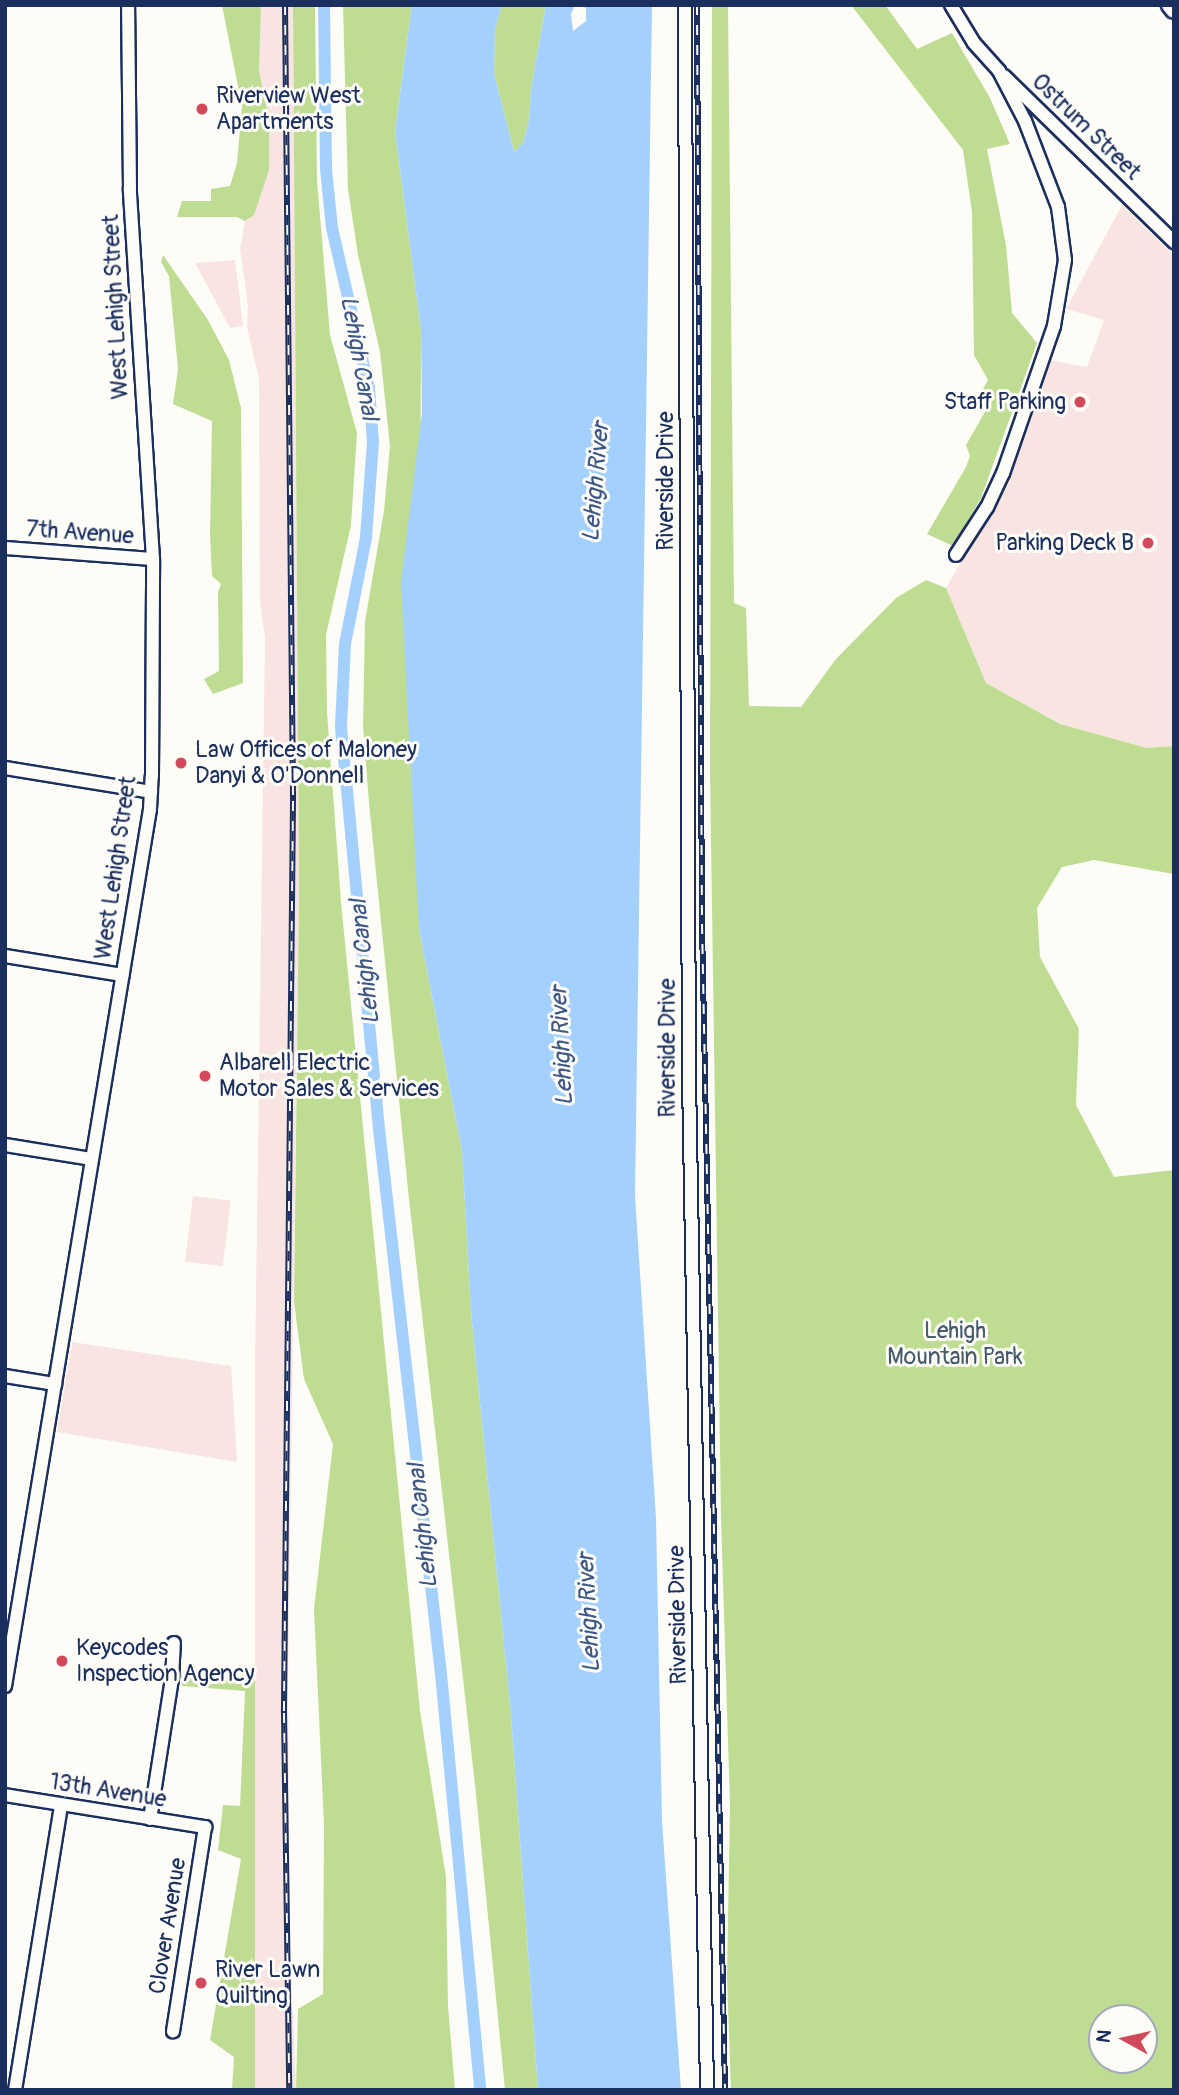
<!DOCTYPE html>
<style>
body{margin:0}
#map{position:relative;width:1179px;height:2095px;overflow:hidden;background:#fdfcf7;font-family:Pangolin,sans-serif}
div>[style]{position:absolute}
.built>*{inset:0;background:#f8e5e1;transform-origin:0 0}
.green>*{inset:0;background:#bfdc93}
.water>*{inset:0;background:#a4d0fe}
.canal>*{height:12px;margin:-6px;padding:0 6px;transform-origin:6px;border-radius:6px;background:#a4d0fe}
.roads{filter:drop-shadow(2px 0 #1b2f5e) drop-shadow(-2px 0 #1b2f5e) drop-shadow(0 2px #1b2f5e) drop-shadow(0 -2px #1b2f5e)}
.minor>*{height:12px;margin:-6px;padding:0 6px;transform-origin:6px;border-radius:6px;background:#fdfcf7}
.major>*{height:16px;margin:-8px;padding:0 8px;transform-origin:8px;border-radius:8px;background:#fdfcf7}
.rail>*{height:6px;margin-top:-3px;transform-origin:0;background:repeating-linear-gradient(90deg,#fdfcf7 0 10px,#1b2f5e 0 20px);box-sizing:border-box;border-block:2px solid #1b2f5e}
.dots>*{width:19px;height:19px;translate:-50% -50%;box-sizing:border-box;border:4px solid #fdfcf7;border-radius:50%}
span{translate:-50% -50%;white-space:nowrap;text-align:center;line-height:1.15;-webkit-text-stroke:6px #fdfcf7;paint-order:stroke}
.poi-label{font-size:23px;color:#1b2f5e}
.left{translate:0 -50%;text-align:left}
.right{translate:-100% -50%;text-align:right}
.street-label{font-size:23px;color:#1b2f5e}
.park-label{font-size:23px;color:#445a6b}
.water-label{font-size:24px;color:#3d5786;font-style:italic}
.frame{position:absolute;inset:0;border:7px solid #1b2f5e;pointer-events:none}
.north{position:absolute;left:1088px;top:2004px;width:70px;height:70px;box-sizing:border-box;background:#fdfcf7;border:2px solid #a3aaba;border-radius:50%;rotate:278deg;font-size:19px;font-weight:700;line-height:28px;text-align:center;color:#1b2f5e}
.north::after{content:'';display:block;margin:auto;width:24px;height:32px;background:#d1495b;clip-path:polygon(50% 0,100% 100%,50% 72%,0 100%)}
</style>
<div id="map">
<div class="built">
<i style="clip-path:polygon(261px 5px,293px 5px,299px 890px,288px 1687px,290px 1947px,296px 2090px,255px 2090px,255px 1369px,265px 638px,260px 602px,259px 379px,247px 327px,248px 305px,240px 249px,245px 221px,254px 215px,269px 119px,259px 71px)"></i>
<i style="clip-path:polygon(1122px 205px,1174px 256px,1174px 746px,1147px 748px,1060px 724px,986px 683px,946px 588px,1011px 475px,1048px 360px,1087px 367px,1104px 320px,1066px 309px)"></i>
<i style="clip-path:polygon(235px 260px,243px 326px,230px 328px,195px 263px)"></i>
<i style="left:193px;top:1196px;width:38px;height:66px;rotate:7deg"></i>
<i style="clip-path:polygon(72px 1342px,231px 1366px,237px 1462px,57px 1432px)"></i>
</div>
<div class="green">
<i style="clip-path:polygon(222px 5px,261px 5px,259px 71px,269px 119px,269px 170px,254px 215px,245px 221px,237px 217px,177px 217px,182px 201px,211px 201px,211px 189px,230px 186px,237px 163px,242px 107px)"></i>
<i style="clip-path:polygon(293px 5px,315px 5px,317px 180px,330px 335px,357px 433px,351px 525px,326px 635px,327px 712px,341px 902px,420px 1711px,446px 1877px,448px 2006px,455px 2090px,296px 2090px,298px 2009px,323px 1994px,324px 1825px,314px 1609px,333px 1444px,304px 1379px,294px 1302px,299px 890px)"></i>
<i style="clip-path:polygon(343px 5px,412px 5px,395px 131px,421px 330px,419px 929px,462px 1151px,471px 1312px,511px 1715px,538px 2090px,505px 2090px,476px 1794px,409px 1199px,369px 803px,363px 726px,365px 621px,384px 511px,390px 446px,380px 352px,358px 255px,348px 189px)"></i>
<i style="clip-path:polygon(502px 5px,546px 5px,531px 89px,529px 121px,523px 143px,514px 152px,494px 73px,495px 30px)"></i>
<i style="clip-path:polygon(evenodd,712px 5px,728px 5px,734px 603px,746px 608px,749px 706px,801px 707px,836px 659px,896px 598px,926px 580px,946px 588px,986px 683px,1060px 724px,1147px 748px,1174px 746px,1174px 874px,1094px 860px,1062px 867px,1037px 908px,1040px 957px,1079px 1029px,1076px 1105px,1114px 1177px,1174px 1170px,1174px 2090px,731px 2090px,727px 1978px,730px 1804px,721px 1518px,710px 771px,712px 5px,1102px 2018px,1144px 2018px,1144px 2060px,1102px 2060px,1102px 2018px)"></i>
<i style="clip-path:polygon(851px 5px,885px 5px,917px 49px,952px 33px,990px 98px,1010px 144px,987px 149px,1006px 245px,1012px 313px,1037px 343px,981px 498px,953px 546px,927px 534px,966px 467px,970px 456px,966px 445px,986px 410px,975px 403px,988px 380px,974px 355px,972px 212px,963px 150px)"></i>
<i style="clip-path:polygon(163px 255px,208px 320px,229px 360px,241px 408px,243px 683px,213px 694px,204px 679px,219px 671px,218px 592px,221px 584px,212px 576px,210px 535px,212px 421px,173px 404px,178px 369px,169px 276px,161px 262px)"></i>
<i style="clip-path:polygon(180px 1675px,255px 1677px,255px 2090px,232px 2090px,234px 2057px,210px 2040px,241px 1859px,218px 1850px,223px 1805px,240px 1806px,245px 1691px,182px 1686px)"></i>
</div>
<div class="water">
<i style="clip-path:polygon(412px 5px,502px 5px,495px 30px,494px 73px,514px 152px,523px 143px,529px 121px,531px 89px,546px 5px,575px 5px,571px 14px,573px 31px,586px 21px,586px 8px,578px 5px,652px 5px,635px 1196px,656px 1518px,662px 1821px,681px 2090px,538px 2090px,511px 1715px,471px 1312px,462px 1151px,419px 929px,401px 582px,422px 413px,421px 330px,395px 131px)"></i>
</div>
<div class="canal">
<i style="left:324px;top:5px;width:164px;rotate:89.3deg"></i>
<i style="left:326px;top:169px;width:59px;rotate:84.2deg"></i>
<i style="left:332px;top:228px;width:164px;rotate:77deg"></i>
<i style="left:369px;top:388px;width:54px;rotate:85.8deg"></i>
<i style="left:373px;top:442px;width:96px;rotate:94.2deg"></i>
<i style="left:366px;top:538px;width:108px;rotate:101.2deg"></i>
<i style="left:345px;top:644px;width:83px;rotate:92.8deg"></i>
<i style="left:341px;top:727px;width:404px;rotate:84.6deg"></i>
<i style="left:379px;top:1129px;width:549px;rotate:83.51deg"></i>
<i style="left:441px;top:1674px;width:418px;rotate:84.6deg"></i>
</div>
<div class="roads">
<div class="minor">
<i style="left:685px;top:5px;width:1073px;rotate:89.79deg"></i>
<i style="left:689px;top:1078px;width:1012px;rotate:88.98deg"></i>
<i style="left:951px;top:5px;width:44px;rotate:58.8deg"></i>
<i style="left:974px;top:43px;width:38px;rotate:48deg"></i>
<i style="left:999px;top:71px;width:56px;rotate:62.5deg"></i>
<i style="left:1025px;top:121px;width:92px;rotate:69deg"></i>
<i style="left:1058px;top:207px;width:53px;rotate:82.5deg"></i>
<i style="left:1065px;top:260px;width:67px;rotate:99.5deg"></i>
<i style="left:1054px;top:326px;width:156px;rotate:109.1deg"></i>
<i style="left:1003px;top:473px;width:38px;rotate:115deg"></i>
<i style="left:987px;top:507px;width:57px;rotate:122.9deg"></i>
<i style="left:1004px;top:76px;width:238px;rotate:44.3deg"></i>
<i style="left:5px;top:548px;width:148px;rotate:4.3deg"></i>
<i style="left:5px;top:768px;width:148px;rotate:9.3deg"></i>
<i style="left:5px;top:956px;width:119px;rotate:9.2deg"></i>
<i style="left:5px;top:1145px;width:87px;rotate:9.2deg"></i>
<i style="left:5px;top:1376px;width:51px;rotate:9.1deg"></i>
<i style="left:5px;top:1686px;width:889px;rotate:-80.61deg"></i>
<i style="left:150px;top:809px;width:33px;rotate:-87deg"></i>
<i style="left:152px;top:776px;width:217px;rotate:-89.7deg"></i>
<i style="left:153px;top:559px;width:371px;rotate:-93.6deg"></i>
<i style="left:130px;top:189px;width:184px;rotate:-90.6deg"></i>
<i style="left:5px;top:1795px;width:203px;rotate:9.1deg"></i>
<i style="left:205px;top:1827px;width:207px;rotate:98.9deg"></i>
<i style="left:150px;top:1819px;width:142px;rotate:-81.1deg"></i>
<i style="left:172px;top:1679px;width:36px;rotate:-87deg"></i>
<i style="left:15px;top:2090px;width:289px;rotate:-80.8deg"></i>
</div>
<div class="major">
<i style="left:1170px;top:5px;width:6px;rotate:51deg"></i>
</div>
</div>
<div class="rail">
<i style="left:285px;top:5px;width:796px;rotate:89.42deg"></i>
<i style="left:293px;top:801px;width:912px;rotate:90.57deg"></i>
<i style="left:284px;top:1713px;width:377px;rotate:89.2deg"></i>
<i style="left:697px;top:5px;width:919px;rotate:89.69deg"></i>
<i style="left:702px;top:924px;width:1166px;rotate:88.87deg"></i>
</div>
<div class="dots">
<i style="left:202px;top:109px;background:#d1495b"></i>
<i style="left:1080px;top:402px;background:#d1495b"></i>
<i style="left:1148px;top:543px;background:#d1495b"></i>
<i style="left:181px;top:763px;background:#d1495b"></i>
<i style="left:205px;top:1076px;background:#d1495b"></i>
<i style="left:62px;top:1661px;background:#d1495b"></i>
<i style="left:201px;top:1983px;background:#d1495b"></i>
</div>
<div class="poi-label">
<span class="left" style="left:216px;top:109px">Riverview West<br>Apartments</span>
<span class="right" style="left:1066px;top:402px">Staff Parking</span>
<span class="right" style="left:1134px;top:543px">Parking Deck B</span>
<span class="left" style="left:195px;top:763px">Law Offices of Maloney<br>Danyi &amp; O'Donnell</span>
<span class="left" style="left:219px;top:1076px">Albarell Electric<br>Motor Sales &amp; Services</span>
<span class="left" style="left:76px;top:1661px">Keycodes<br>Inspection Agency</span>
<span class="left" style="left:215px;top:1983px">River Lawn<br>Quilting</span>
</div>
<div class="street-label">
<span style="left:1086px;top:127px;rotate:44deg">Ostrum Street</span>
<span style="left:116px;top:307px;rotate:-93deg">West Lehigh Street</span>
<span style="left:666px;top:481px;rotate:-90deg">Riverside Drive</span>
<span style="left:80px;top:533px;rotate:4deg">7th Avenue</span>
<span style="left:116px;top:868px;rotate:-82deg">West Lehigh Street</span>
<span style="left:668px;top:1048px;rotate:-90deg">Riverside Drive</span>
<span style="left:678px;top:1615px;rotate:-91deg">Riverside Drive</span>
<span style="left:108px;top:1791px;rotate:9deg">13th Avenue</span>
<span style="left:168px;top:1926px;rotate:-81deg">Clover Avenue</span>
</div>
<div class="park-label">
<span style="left:955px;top:1344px">Lehigh<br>Mountain Park</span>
</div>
<div class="water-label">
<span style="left:359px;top:358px;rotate:80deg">Lehigh Canal</span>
<span style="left:596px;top:482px;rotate:-85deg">Lehigh River</span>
<span style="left:365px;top:962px;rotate:-96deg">Lehigh Canal</span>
<span style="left:562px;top:1046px;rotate:-93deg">Lehigh River</span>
<span style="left:423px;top:1526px;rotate:-96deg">Lehigh Canal</span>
<span style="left:589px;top:1613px;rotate:-93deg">Lehigh River</span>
</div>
<div class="frame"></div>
<div class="north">N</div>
</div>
